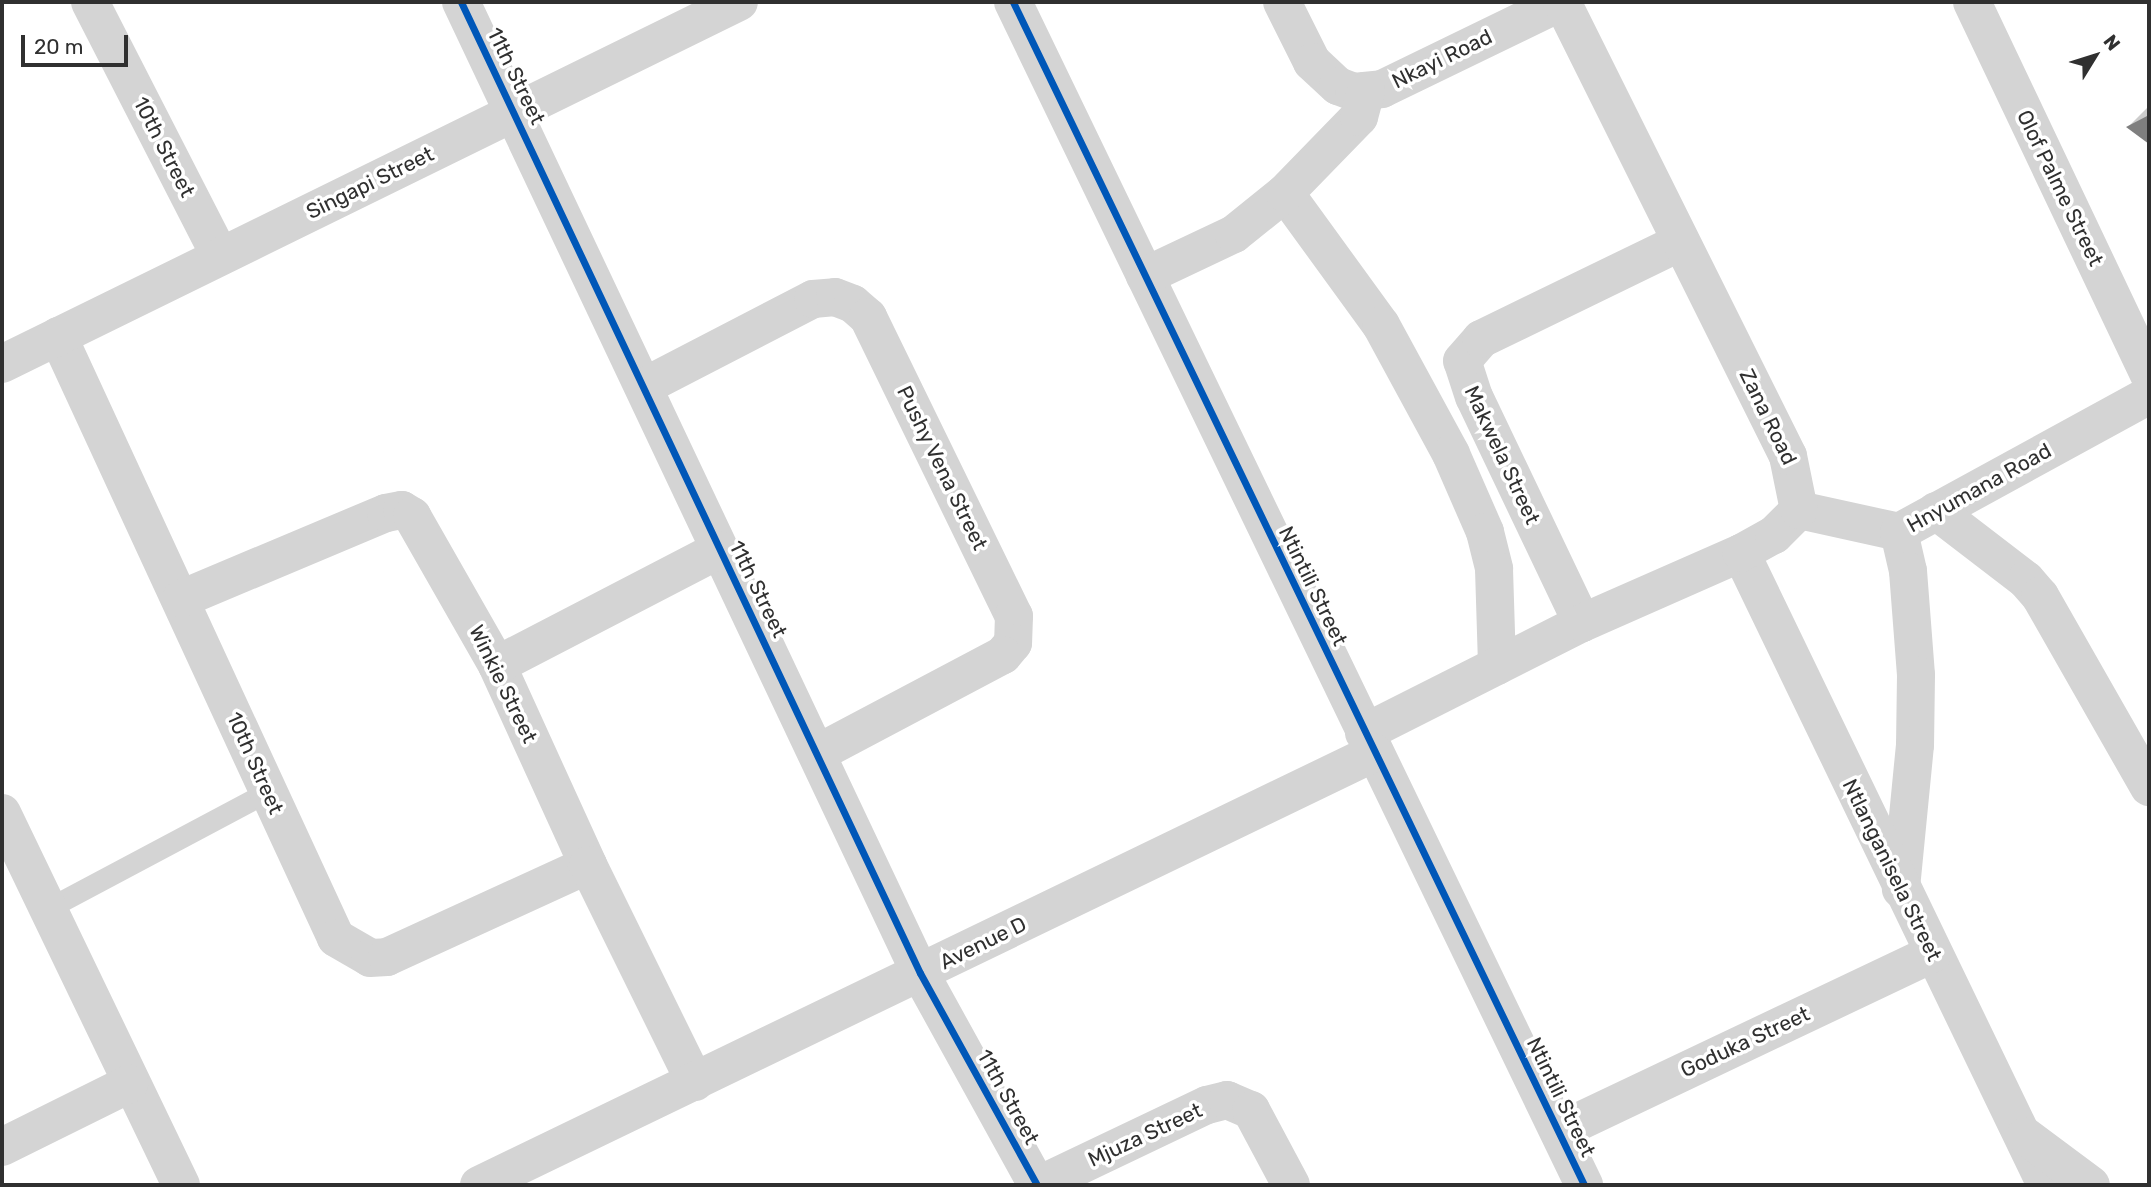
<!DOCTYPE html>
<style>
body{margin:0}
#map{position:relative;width:2151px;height:1187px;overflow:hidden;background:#fff;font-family:Rubik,sans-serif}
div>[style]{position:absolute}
.shadow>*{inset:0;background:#0003}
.building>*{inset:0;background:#7f7f7f}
.lane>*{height:21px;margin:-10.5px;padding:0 10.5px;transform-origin:10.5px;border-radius:10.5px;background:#d4d4d4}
.street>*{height:38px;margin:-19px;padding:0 19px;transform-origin:19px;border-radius:19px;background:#d4d4d4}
.cycleway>*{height:7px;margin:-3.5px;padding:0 3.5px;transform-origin:3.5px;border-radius:3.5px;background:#0057b8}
span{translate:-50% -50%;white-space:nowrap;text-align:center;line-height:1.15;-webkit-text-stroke:7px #fff;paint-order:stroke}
.street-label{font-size:21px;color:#303030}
.frame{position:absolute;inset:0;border:4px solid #303030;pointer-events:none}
.north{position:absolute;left:2060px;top:21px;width:70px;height:70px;-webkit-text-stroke:5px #fff;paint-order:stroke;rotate:52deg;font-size:19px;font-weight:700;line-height:28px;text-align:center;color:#303030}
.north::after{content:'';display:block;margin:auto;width:24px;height:32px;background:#303030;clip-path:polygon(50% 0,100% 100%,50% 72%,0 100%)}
.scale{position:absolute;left:21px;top:35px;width:107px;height:32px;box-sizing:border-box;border:4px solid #303030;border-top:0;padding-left:9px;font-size:21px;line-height:24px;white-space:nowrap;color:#303030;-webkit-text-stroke:5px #fff;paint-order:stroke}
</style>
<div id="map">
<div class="shadow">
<i style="clip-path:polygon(2149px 106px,2149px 142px,2129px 126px)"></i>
</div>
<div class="building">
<i style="clip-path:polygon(2149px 115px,2149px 144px,2126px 127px)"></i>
</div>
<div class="lane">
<i style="left:47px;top:909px;width:249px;rotate:-28deg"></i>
</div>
<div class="street">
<i style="left:90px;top:2px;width:285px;rotate:62.9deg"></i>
<i style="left:461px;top:2px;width:1074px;rotate:64.7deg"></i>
<i style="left:920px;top:973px;width:242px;rotate:61.1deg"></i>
<i style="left:1013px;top:2px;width:1314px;rotate:64.23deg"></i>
<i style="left:1282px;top:2px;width:67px;rotate:63.4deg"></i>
<i style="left:1312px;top:62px;width:35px;rotate:43deg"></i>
<i style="left:1338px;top:86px;width:17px;rotate:21deg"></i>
<i style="left:1354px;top:92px;width:28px;rotate:-6deg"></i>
<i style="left:1382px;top:89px;width:199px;rotate:-25.9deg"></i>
<i style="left:1972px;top:2px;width:412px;rotate:64.6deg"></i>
<i style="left:1285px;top:193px;width:163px;rotate:54deg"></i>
<i style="left:1381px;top:325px;width:147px;rotate:61.5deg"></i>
<i style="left:1451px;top:454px;width:85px;rotate:66.4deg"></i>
<i style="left:1485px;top:532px;width:38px;rotate:76deg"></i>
<i style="left:1494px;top:569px;width:97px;rotate:88.2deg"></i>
<i style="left:1145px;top:276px;width:98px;rotate:-25.3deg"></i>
<i style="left:1234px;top:234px;width:65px;rotate:-38.8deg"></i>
<i style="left:1285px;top:193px;width:106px;rotate:-45.8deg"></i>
<i style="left:1359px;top:117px;width:27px;rotate:-75deg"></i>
<i style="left:58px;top:336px;width:663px;rotate:65.21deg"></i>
<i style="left:336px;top:938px;width:39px;rotate:30deg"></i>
<i style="left:370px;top:958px;width:17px;rotate:-3deg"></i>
<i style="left:387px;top:957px;width:221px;rotate:-24.6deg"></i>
<i style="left:2px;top:364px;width:821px;rotate:-26.16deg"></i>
<i style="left:645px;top:386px;width:189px;rotate:-27.4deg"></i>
<i style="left:813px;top:299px;width:22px;rotate:-5deg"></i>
<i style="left:835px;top:297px;width:19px;rotate:21deg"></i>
<i style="left:853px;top:304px;width:20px;rotate:41deg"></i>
<i style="left:868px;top:317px;width:333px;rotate:64deg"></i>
<i style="left:1014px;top:616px;width:27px;rotate:92deg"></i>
<i style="left:1013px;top:643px;width:16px;rotate:130deg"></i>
<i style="left:1003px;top:655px;width:209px;rotate:152.1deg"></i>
<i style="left:1799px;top:510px;width:102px;rotate:12.4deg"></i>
<i style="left:1899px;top:532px;width:285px;rotate:-28.7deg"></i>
<i style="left:1936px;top:511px;width:113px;rotate:37.5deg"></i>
<i style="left:2026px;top:580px;width:21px;rotate:49deg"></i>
<i style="left:2040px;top:596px;width:220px;rotate:60.3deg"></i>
<i style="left:1899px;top:532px;width:40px;rotate:77deg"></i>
<i style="left:1908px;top:571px;width:104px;rotate:85.6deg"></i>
<i style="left:1916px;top:675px;width:70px;rotate:90.8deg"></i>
<i style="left:1915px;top:745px;width:145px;rotate:95.6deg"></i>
<i style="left:1741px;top:553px;width:702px;rotate:64.24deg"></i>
<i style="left:181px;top:599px;width:222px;rotate:-22.8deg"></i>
<i style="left:386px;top:513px;width:16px;rotate:-11deg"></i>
<i style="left:402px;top:510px;width:12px;rotate:31deg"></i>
<i style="left:412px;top:516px;width:172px;rotate:60.3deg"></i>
<i style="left:497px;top:665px;width:220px;rotate:65.5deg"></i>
<i style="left:588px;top:865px;width:242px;rotate:63.8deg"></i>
<i style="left:1582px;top:623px;width:250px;rotate:-115.5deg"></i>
<i style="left:1474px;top:397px;width:38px;rotate:-108deg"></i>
<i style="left:1462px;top:361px;width:29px;rotate:-49deg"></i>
<i style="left:1481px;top:339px;width:222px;rotate:-25.9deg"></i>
<i style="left:497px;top:665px;width:250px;rotate:-27.4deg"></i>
<i style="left:1364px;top:733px;width:244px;rotate:-26.8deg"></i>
<i style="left:1582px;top:623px;width:174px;rotate:-23.8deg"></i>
<i style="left:1741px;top:553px;width:38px;rotate:-29deg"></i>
<i style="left:1774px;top:535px;width:35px;rotate:-45deg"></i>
<i style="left:1799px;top:510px;width:55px;rotate:-101.5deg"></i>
<i style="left:1788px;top:456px;width:507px;rotate:-116.46deg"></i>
<i style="left:2px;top:813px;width:413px;rotate:64.3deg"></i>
<i style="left:1559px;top:1131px;width:413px;rotate:-25.4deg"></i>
<i style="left:2025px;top:1136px;width:82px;rotate:36.6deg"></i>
<i style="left:2px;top:1147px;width:142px;rotate:-26.4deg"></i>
<i style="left:479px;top:1185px;width:994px;rotate:-25.77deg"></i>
<i style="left:1039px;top:1185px;width:186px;rotate:-25.5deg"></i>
<i style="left:1207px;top:1105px;width:21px;rotate:-14deg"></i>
<i style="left:1227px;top:1100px;width:26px;rotate:23deg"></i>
<i style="left:1251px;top:1110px;width:85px;rotate:61.9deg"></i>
</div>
<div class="cycleway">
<i style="left:461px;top:2px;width:1074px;rotate:64.7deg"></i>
<i style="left:920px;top:973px;width:242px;rotate:61.1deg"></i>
<i style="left:1013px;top:2px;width:1314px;rotate:64.23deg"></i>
</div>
<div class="street-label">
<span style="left:1442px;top:59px;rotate:-26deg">Nkayi Road</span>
<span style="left:516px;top:76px;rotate:64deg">11th Street</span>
<span style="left:164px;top:147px;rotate:63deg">10th Street</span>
<span style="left:370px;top:183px;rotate:-26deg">Singapi Street</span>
<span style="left:2060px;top:188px;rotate:64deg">Olof Palme Street</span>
<span style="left:1768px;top:417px;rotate:64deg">Zana Road</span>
<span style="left:1502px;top:455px;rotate:65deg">Makwela Street</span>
<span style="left:942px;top:468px;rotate:64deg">Pushy Vena Street</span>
<span style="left:1979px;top:488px;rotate:-29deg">Hnyumana Road</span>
<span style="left:1313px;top:586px;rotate:64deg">Ntintili Street</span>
<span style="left:758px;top:589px;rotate:64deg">11th Street</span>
<span style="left:503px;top:684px;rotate:64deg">Winkie Street</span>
<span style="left:255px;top:763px;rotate:66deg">10th Street</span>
<span style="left:1892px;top:870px;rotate:64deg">Ntlanganisela Street</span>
<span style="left:983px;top:943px;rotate:-26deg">Avenue D</span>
<span style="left:1745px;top:1042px;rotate:-25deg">Goduka Street</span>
<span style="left:1008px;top:1097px;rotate:61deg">11th Street</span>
<span style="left:1561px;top:1097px;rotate:64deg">Ntintili Street</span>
<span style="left:1145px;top:1135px;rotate:-25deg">Mjuza Street</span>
</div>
<div class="frame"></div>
<div class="north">N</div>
<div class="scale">20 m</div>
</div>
